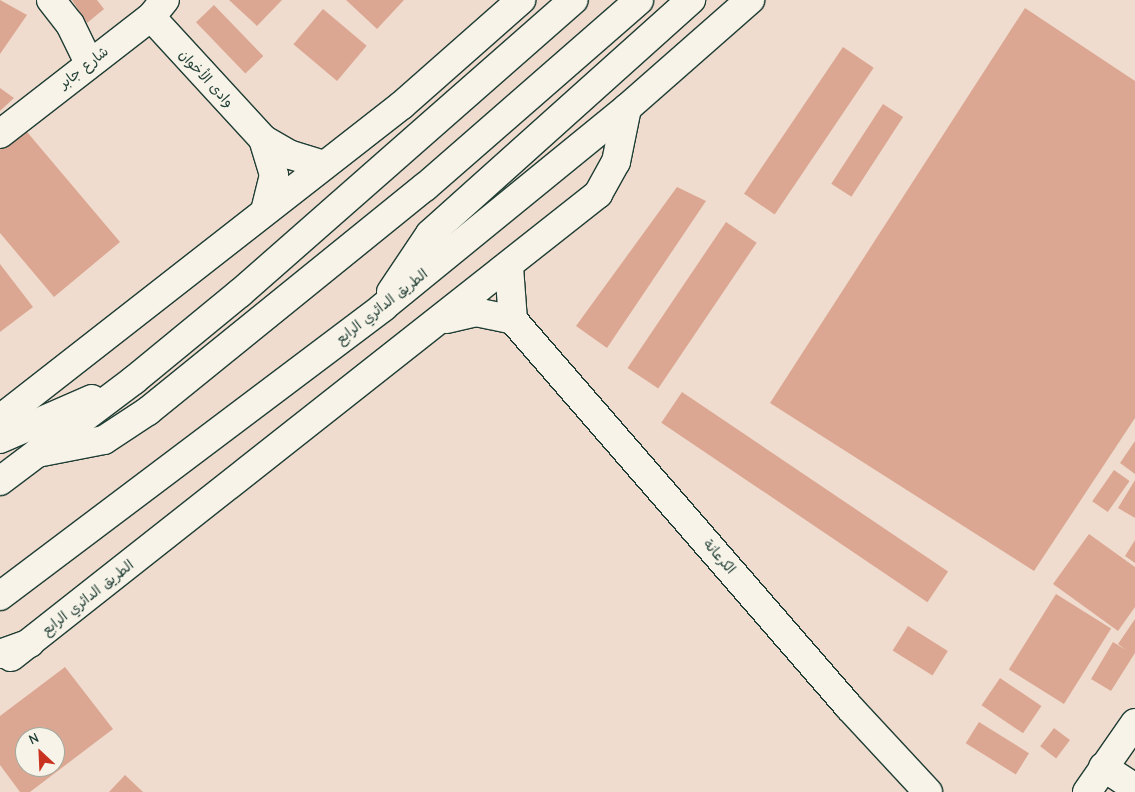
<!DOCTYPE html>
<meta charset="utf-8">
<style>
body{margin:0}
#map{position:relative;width:1135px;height:792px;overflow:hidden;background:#efdcce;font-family:"Comic Neue","Playpen Sans Arabic",sans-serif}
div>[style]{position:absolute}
.building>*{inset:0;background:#dca792;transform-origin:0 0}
.roads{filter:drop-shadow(1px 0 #1f3d34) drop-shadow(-1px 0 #1f3d34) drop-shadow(0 1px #1f3d34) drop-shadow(0 -1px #1f3d34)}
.street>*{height:28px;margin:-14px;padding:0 14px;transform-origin:14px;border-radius:14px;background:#f7f3e8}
.primary>*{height:28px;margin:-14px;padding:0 14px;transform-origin:14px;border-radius:14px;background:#f7f3e8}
span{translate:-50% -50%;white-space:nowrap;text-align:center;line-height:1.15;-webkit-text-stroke:4px #f7f3e8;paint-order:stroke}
.street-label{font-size:14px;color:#1f3d34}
.north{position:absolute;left:15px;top:727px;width:50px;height:50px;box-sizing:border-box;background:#f7f3e8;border:1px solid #a1aaa0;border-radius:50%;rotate:335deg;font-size:14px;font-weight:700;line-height:20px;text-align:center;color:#1f3d34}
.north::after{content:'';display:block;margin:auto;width:18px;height:22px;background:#c8321e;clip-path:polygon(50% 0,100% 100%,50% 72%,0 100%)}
</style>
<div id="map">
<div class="building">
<i style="clip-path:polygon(0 0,27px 15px,0 54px)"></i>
<i style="clip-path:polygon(72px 0,97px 0,104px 9px,87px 23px)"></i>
<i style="clip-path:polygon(229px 0,282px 0,257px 26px)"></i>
<i style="clip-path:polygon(346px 0,404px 0,377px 29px)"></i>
<i style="left:214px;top:5px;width:71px;height:25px;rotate:46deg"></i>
<i style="clip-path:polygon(1025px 8px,1135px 81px,1135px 418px,1034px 571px,770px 403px)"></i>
<i style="left:323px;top:9px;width:57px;height:46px;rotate:40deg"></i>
<i style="left:843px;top:47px;width:37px;height:177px;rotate:34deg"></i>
<i style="clip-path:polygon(0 88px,14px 98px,0 111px)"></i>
<i style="left:883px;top:104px;width:24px;height:95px;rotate:33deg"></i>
<i style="clip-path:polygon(22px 126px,120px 242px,54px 297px,0 233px,0 145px)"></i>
<i style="clip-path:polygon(677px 187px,706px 201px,607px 348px,576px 326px)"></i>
<i style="left:726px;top:222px;width:37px;height:176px;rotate:34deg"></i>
<i style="clip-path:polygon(0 264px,33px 307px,0 332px)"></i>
<i style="left:682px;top:392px;width:321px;height:37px;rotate:34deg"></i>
<i style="clip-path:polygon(1135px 441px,1135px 474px,1120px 463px)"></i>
<i style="left:1114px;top:470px;width:19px;height:38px;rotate:35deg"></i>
<i style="clip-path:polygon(1135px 480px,1135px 518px,1118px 508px)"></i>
<i style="clip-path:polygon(1089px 534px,1135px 567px,1135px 607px,1118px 631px,1053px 584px)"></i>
<i style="clip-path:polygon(1135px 540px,1135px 563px,1125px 556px)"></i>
<i style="left:1056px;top:594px;width:65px;height:89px;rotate:32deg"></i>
<i style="clip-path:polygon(1135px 619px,1135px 653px,1111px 691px,1091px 679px,1113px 642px,1126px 650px,1118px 644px)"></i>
<i style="left:908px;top:626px;width:47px;height:29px;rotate:32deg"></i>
<i style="clip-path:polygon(evenodd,65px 667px,113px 729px,30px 792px,20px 792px,0 765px,0 716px,65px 667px,25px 737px,55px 737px,55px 767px,25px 767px,25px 737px)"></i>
<i style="left:1000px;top:678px;width:50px;height:33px;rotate:34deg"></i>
<i style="left:979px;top:722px;width:59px;height:25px;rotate:32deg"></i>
<i style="left:1054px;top:728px;width:20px;height:23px;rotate:37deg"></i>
<i style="clip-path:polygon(125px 775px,143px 792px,109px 792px)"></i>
</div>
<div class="roads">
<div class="street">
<i style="left:51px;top:0;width:31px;rotate:52deg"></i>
<i style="left:70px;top:24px;width:43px;rotate:64deg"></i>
<i style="left:151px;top:17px;width:166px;rotate:47.4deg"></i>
<i style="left:263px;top:139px;width:32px;rotate:30deg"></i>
<i style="left:291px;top:155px;width:34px;rotate:17deg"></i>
<i style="left:0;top:134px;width:191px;rotate:-37.8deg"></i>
<i style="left:151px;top:17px;width:22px;rotate:-51deg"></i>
<i style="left:263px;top:139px;width:38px;rotate:73deg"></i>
<i style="left:274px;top:175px;width:37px;rotate:104deg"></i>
<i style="left:509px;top:267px;width:53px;rotate:85.7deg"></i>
<i style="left:513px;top:320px;width:513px;rotate:49.03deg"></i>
<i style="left:849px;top:707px;width:116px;rotate:47.1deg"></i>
<i style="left:446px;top:319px;width:31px;rotate:-13deg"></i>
<i style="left:476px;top:312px;width:38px;rotate:12deg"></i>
<i style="left:0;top:419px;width:510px;rotate:-37.99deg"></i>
<i style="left:402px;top:105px;width:159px;rotate:-41.4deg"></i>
<i style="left:11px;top:657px;width:748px;rotate:-38.26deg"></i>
<i style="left:1103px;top:767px;width:38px;rotate:33deg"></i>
<i style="left:1087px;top:792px;width:84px;rotate:-55.2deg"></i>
</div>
<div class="primary">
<i style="left:598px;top:194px;width:37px;rotate:-61deg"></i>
<i style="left:616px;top:162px;width:55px;rotate:-78.5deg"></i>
<i style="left:391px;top:292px;width:70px;rotate:-56.1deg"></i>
<i style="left:430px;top:234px;width:351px;rotate:-41.9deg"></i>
<i style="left:0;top:439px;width:100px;rotate:-23.5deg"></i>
<i style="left:37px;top:453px;width:68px;rotate:-11deg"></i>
<i style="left:104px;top:440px;width:53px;rotate:-33.4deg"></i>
<i style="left:148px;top:411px;width:356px;rotate:-39deg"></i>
<i style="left:425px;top:187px;width:284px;rotate:-41.1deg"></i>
<i style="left:0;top:481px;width:168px;rotate:-37deg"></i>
<i style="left:134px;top:380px;width:137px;rotate:-39.4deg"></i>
<i style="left:240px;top:293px;width:444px;rotate:-41.3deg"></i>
<i style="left:0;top:596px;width:480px;rotate:-37deg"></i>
<i style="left:383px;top:307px;width:315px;rotate:-39.2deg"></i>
<i style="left:627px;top:108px;width:164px;rotate:-41.3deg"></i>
<i style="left:0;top:654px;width:32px;rotate:-20deg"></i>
</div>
</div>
<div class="street-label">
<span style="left:84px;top:68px;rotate:-38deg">شارع جابر</span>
<span style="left:206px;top:79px;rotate:47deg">وادى الأخوان</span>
<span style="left:382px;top:307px;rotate:-38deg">الطريق الدائري الرابع</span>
<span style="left:719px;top:557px;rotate:49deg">الكرعانة</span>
<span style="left:88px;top:598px;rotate:-38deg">الطريق الدائري الرابع</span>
</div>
<div class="north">N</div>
</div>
